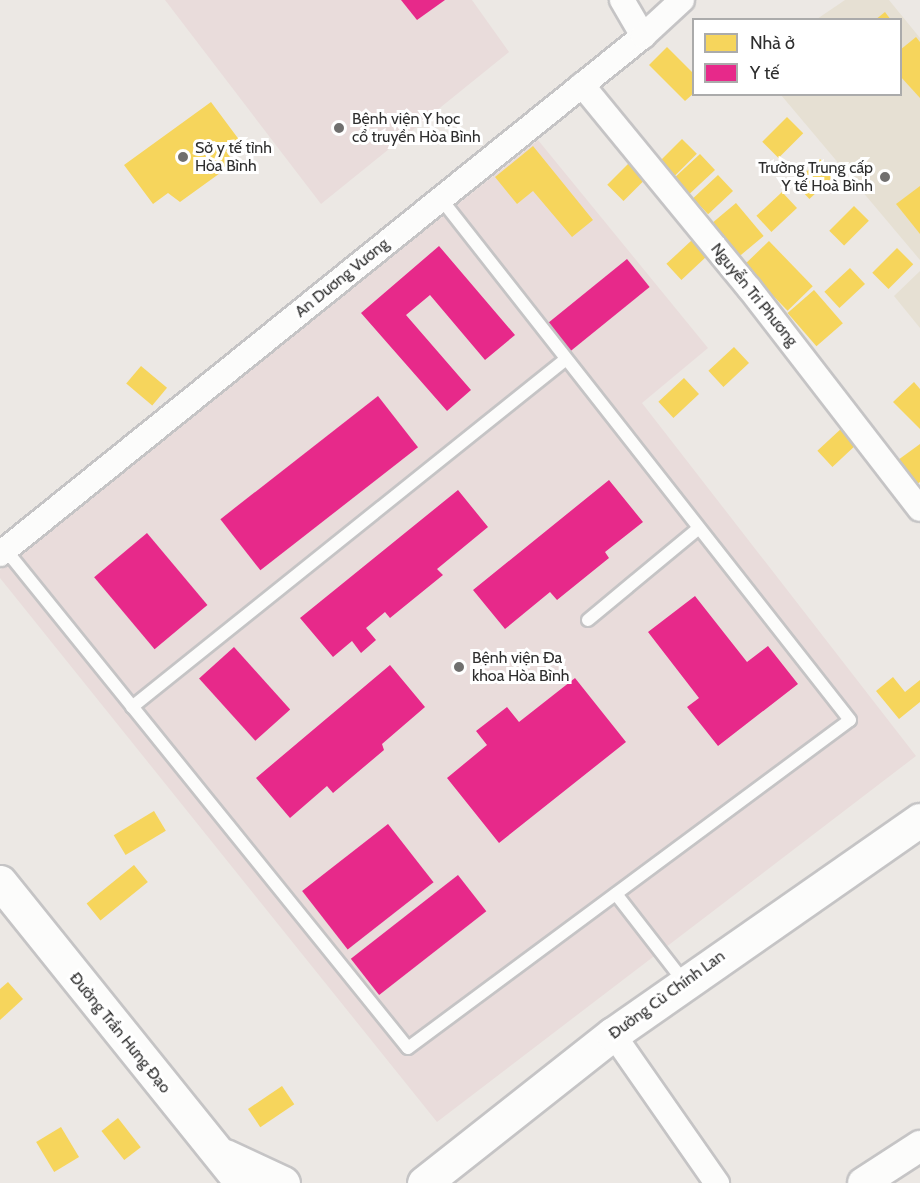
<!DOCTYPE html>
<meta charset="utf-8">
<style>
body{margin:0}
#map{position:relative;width:920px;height:1183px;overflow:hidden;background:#ece8e4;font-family:Cabin,sans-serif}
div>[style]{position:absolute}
.education>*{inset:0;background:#e6e0d3}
.medical>*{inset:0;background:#e9dcdb}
.homes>*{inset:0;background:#f6d55c;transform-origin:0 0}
.health>*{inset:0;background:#e7298a;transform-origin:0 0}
.roads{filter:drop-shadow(2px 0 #c5c4c5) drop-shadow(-2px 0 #c5c4c5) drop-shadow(0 2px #c5c4c5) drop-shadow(0 -2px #c5c4c5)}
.service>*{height:12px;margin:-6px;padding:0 6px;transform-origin:6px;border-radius:6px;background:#fcfcfb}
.minor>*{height:24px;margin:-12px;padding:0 12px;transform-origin:12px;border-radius:12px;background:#fcfcfb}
.tertiary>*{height:30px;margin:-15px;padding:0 15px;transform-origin:15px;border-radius:15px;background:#fcfcfb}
.secondary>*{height:33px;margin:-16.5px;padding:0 16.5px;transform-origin:16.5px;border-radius:16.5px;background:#fcfcfb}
.dots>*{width:16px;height:16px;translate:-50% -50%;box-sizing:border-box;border:3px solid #fff;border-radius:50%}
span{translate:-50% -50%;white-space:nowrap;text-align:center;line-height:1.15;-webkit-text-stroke:6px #fff;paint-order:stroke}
.poi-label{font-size:16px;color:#2e2e2e}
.left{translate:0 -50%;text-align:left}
.right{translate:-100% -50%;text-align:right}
.street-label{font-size:16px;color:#2e2e2e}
.legend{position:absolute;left:692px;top:18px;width:210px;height:78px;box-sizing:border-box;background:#fff;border:2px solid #ababab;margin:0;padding:8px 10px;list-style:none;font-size:18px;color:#2e2e2e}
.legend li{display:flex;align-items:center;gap:12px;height:30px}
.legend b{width:30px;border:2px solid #ababab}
</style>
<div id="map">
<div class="education">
<i style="clip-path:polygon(845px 0,889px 0,920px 38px,920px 260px,781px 95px,900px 94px,900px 20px,817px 19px)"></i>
<i style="clip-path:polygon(920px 271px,920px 328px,894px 296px)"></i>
</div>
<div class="medical">
<i style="clip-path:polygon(165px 0,472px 0,509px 52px,321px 204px)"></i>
<i style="clip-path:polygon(538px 140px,708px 348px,642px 403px,916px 756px,437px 1122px,0 578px,0 570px)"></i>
</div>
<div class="homes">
<i style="clip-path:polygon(885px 12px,891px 20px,875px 20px)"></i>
<i style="clip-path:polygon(916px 37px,920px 42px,920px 98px,900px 76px,900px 50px)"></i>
<i style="clip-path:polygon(667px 47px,694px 74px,694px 93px,685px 101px,649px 65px)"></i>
<i style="clip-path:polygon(211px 102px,240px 141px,226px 151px,234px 163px,180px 202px,168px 193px,153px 204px,124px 165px)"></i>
<i style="left:787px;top:117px;width:23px;height:35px;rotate:45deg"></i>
<i style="left:682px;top:139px;width:21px;height:35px;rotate:45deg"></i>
<i style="clip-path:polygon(533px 146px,593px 220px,572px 237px,533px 191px,517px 204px,495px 177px)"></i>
<i style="left:700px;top:154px;width:22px;height:35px;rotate:47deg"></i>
<i style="left:820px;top:159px;width:22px;height:35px;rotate:47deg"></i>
<i style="left:632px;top:160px;width:23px;height:35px;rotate:45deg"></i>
<i style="left:718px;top:175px;width:22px;height:34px;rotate:47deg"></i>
<i style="clip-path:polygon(920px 186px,920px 234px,896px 204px)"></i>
<i style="left:782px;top:192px;width:22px;height:35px;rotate:47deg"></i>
<i style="left:736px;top:203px;width:43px;height:35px;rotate:50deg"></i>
<i style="left:854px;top:206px;width:21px;height:35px;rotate:45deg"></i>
<i style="left:692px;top:240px;width:22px;height:35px;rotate:47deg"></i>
<i style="left:769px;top:241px;width:63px;height:35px;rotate:46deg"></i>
<i style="left:897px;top:248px;width:23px;height:35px;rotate:45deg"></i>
<i style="left:850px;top:268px;width:22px;height:35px;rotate:47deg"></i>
<i style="left:814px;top:290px;width:44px;height:35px;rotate:49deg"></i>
<i style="left:734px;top:347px;width:22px;height:35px;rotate:47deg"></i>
<i style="left:141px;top:366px;width:34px;height:23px;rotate:40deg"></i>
<i style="left:684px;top:378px;width:22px;height:35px;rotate:47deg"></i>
<i style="clip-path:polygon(914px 382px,920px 389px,920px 429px,893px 402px)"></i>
<i style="left:843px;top:427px;width:22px;height:35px;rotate:47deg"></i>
<i style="clip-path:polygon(920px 444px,920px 482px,917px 484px,898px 460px)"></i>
<i style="clip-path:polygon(893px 677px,905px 692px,920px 680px,920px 702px,899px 719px,876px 691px)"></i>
<i style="left:154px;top:811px;width:23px;height:47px;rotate:59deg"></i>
<i style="left:134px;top:865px;width:22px;height:61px;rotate:51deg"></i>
<i style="clip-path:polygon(8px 982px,23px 999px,0 1020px,0 989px)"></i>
<i style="left:282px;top:1086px;width:22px;height:41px;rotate:56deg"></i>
<i style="left:118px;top:1118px;width:37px;height:21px;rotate:52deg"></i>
<i style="left:61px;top:1127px;width:35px;height:29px;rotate:59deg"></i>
</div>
<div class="health">
<i style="clip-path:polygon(401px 0,445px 0,417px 20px)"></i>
<i style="clip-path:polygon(439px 246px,515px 335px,485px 360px,430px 295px,406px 315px,471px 390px,447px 411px,361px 313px)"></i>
<i style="left:627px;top:259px;width:36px;height:104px;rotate:51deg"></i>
<i style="left:378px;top:396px;width:65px;height:200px;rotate:52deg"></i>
<i style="clip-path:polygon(609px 480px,643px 522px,605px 552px,609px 558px,557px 600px,550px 592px,505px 629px,473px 590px)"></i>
<i style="clip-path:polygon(458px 490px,488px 527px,437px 569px,443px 575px,390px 618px,385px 612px,366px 628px,376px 640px,361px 653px,352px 641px,333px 657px,300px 618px)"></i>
<i style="left:147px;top:533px;width:94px;height:69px;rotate:50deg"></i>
<i style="clip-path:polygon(695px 596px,747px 662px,768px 646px,798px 684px,718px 746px,687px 707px,699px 698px,648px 632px)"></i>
<i style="left:234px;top:647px;width:84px;height:47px;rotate:48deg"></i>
<i style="clip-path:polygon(390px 665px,425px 707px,382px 744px,384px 750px,333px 793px,327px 786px,290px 818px,256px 778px)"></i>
<i style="clip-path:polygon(575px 678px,626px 742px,499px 843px,447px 778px,487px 745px,476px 731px,507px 707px,519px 722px)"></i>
<i style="left:388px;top:824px;width:74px;height:109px;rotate:52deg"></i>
<i style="left:458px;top:875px;width:46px;height:136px;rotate:52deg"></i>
</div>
<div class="roads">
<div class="service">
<i style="left:5px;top:549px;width:641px;rotate:51.08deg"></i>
<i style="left:408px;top:1048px;width:550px;rotate:-36.58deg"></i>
<i style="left:850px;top:720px;width:662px;rotate:-128.13deg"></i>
<i style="left:588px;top:620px;width:144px;rotate:-39.7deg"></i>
<i style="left:132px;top:707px;width:556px;rotate:-38.72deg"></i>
<i style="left:616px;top:894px;width:113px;rotate:52.2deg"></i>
</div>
<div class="minor">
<i style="left:622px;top:0;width:42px;rotate:59.7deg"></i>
<i style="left:582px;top:85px;width:263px;rotate:50.6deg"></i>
<i style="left:749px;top:288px;width:279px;rotate:52.3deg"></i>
<i style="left:0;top:554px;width:826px;rotate:-38.85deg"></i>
<i style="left:643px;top:36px;width:53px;rotate:-42.7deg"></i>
<i style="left:613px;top:1034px;width:182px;rotate:55.1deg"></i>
</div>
<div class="tertiary">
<i style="left:863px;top:1183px;width:68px;rotate:-33deg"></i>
</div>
<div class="secondary">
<i style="left:0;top:882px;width:386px;rotate:51.2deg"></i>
<i style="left:225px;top:1156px;width:64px;rotate:25deg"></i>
<i style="left:424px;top:1183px;width:241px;rotate:-38.3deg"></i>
<i style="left:613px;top:1034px;width:374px;rotate:-34.9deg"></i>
</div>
</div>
<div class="dots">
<i style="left:339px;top:128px;background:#706f6e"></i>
<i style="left:183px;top:157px;background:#706f6e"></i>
<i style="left:885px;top:177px;background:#706f6e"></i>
<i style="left:459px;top:667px;background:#706f6e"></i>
</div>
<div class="poi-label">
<span class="left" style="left:352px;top:128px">Bệnh viện Y học<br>cổ truyền Hòa Bình</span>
<span class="left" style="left:195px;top:157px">Sở y tế tỉnh<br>Hòa Bình</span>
<span class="right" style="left:873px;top:177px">Trường Trung cấp<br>Y tế Hoà Bình</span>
<span class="left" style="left:472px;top:667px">Bệnh viện Đa<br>khoa Hòa Bình</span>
</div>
<div class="street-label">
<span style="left:342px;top:278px;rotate:-39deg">An Dương Vương</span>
<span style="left:754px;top:295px;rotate:51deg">Nguyễn Tri Phương</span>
<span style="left:667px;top:995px;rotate:-36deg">Đường Cù Chính Lan</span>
<span style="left:120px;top:1033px;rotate:51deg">Đường Trần Hưng Đạo</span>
</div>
<ul class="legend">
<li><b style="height:16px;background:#f6d55c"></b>Nhà ở</li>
<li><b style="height:16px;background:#e7298a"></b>Y tế</li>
</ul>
</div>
